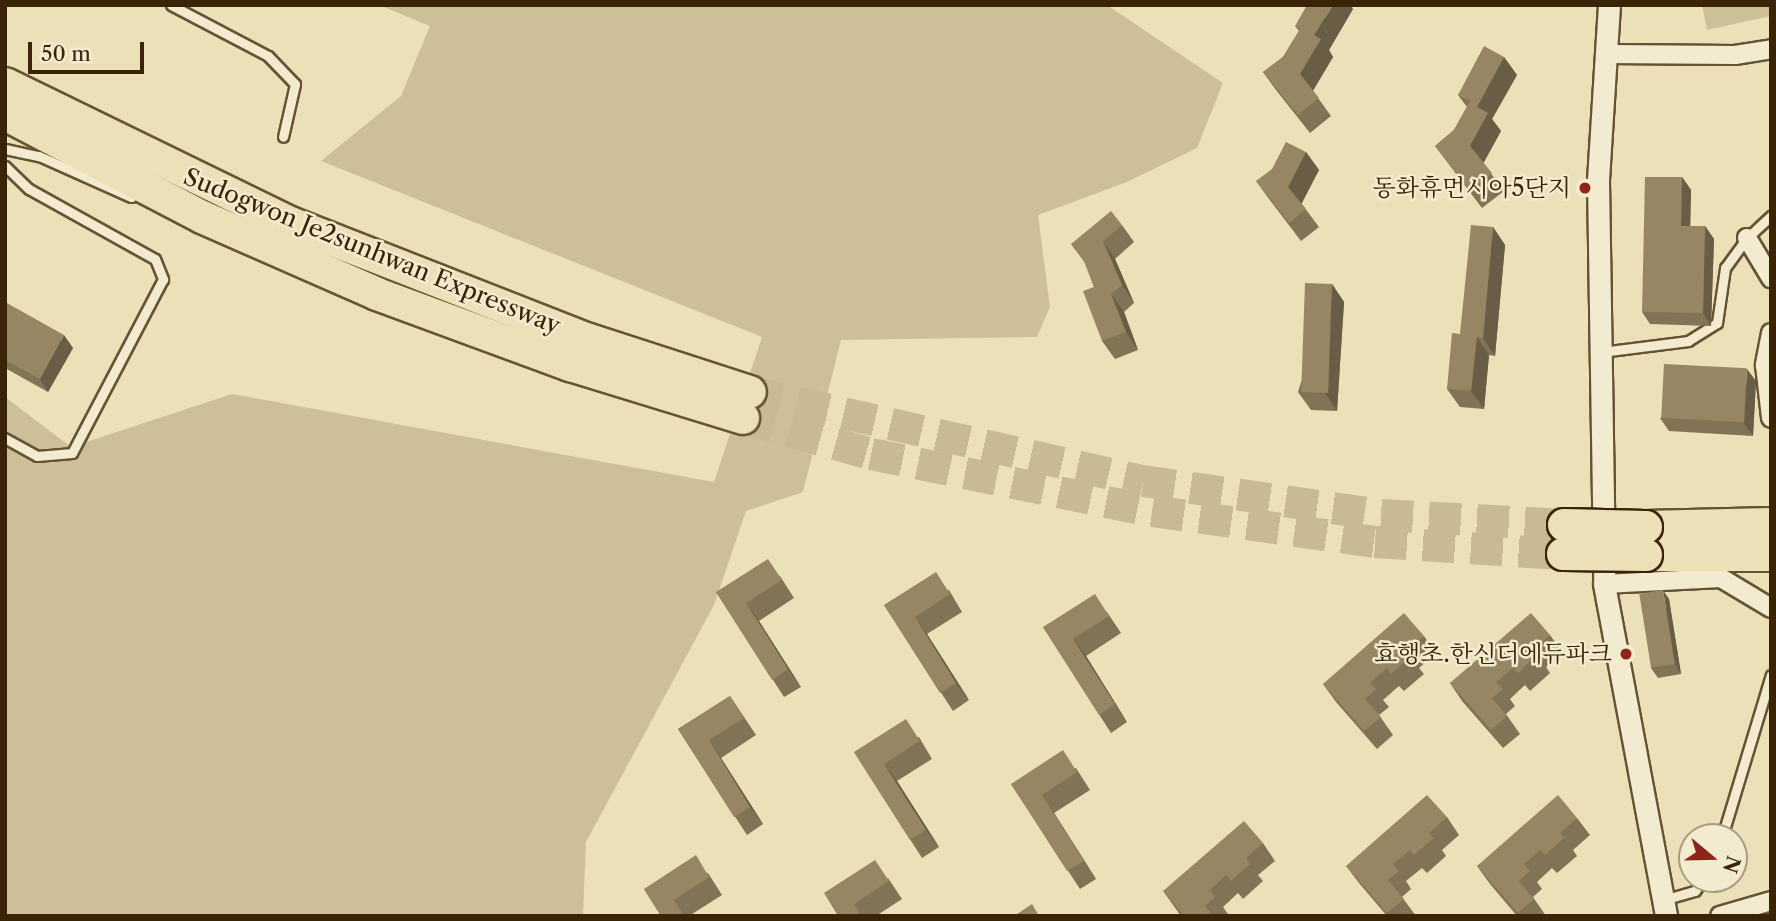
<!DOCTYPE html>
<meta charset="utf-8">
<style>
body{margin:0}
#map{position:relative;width:1776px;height:921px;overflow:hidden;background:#ebe0b7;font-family:"Libre Caslon Text","Noto Serif KR",serif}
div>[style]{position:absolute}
.green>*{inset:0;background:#cdc099}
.motorway-tunnel>*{height:32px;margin-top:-16px;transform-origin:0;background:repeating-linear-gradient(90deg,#c8ba94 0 32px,transparent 0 48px)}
.roads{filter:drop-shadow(2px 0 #665333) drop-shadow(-2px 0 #665333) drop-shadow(0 2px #665333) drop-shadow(0 -2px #665333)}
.service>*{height:9px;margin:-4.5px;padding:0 4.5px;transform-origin:4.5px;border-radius:4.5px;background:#f2ebd0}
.minor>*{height:18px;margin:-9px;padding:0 9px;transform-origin:9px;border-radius:9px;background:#f2ebd0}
.tertiary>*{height:21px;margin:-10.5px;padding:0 10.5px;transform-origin:10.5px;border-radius:10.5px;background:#f2ebd0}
.motorway>*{height:32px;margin:-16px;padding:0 16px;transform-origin:16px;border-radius:16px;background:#ebe0b7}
.bridges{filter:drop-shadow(2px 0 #3a2407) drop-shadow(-2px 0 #3a2407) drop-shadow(0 2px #3a2407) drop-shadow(0 -2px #3a2407)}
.motorway-bridge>*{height:32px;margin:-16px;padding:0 16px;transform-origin:16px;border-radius:16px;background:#ebe0b7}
.wall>*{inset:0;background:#817355}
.shaded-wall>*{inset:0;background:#695e45}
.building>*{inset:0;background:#968663;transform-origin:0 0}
.dots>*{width:19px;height:19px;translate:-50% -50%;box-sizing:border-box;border:4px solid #f2ebd0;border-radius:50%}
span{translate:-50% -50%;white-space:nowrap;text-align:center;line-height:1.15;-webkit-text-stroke:5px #f2ebd0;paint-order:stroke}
.poi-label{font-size:24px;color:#3a2407}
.right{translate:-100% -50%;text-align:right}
.street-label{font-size:24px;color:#3a2407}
.frame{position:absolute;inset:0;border:7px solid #3a2407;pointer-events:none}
.north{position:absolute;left:1678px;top:823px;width:70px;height:70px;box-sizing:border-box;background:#f2ebd0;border:2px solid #a89b80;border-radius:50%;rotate:109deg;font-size:19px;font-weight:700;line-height:28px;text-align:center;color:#3a2407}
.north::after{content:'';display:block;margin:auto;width:24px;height:32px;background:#8f2418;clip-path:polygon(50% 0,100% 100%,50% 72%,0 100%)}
.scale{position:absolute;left:28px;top:42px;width:116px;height:32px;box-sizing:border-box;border:4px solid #3a2407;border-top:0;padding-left:9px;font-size:21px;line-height:24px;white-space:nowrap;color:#3a2407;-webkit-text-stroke:5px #f2ebd0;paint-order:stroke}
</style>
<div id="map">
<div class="green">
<i style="clip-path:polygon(379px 5px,1107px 5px,1223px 83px,1197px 148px,1127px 182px,1038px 215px,1050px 307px,1037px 337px,841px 340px,803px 492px,746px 511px,714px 605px,586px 842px,583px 916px,5px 916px,5px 397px,71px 447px,232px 394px,714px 482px,762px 337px,321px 161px,401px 96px,430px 26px)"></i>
<i style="clip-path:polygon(1702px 5px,1771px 5px,1771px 16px,1707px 30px)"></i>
</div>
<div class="motorway-tunnel">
<i style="left:750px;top:392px;width:403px;rotate:12.8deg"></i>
<i style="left:1143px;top:481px;width:240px;rotate:8.1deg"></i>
<i style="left:1381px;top:515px;width:183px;rotate:3.1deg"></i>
<i style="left:743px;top:418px;width:133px;rotate:15.7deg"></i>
<i style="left:871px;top:454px;width:287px;rotate:11.5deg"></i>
<i style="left:1152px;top:511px;width:225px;rotate:7.9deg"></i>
<i style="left:1375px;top:542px;width:188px;rotate:3.7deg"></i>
</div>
<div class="roads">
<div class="service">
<i style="left:171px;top:5px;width:110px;rotate:27.7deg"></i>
<i style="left:268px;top:56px;width:39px;rotate:46deg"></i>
<i style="left:295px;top:84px;width:54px;rotate:102.8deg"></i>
<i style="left:5px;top:149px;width:35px;rotate:12deg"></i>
<i style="left:39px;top:156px;width:101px;rotate:24deg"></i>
<i style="left:5px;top:166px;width:33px;rotate:44deg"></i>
<i style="left:29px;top:189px;width:144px;rotate:29.1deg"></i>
<i style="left:155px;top:259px;width:22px;rotate:68deg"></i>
<i style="left:163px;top:279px;width:196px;rotate:117.6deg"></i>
<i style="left:72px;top:453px;width:35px;rotate:175deg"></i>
<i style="left:37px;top:456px;width:37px;rotate:-151deg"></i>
<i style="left:1601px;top:352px;width:88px;rotate:-7.2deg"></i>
<i style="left:1688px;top:341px;width:34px;rotate:-32deg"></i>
<i style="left:1717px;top:323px;width:56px;rotate:-81.7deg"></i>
<i style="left:1725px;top:268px;width:37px;rotate:-54deg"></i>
<i style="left:1747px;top:238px;width:33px;rotate:-43deg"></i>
<i style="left:1722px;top:837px;width:169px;rotate:-73.2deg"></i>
<i style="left:1663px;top:900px;width:33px;rotate:-16deg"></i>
<i style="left:1695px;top:891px;width:14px;rotate:-56deg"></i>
</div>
<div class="minor">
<i style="left:1607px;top:54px;width:128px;rotate:0.4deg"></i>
<i style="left:1735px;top:55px;width:36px;rotate:-9deg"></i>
<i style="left:1747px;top:238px;width:47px;rotate:59deg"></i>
<i style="left:1771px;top:333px;width:33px;rotate:101deg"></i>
<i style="left:1765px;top:365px;width:53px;rotate:83.5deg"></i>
<i style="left:1604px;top:584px;width:117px;rotate:-2.9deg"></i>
<i style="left:1721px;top:578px;width:58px;rotate:31deg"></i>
<i style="left:1720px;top:916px;width:53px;rotate:-16.4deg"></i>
</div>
<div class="tertiary">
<i style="left:1609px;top:5px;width:176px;rotate:93.6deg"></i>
<i style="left:1598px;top:181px;width:403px;rotate:89.1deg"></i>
<i style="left:1604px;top:584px;width:338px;rotate:79.4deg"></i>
</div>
<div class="motorway">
<i style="left:5px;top:84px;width:317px;rotate:26deg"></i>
<i style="left:290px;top:223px;width:321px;rotate:21.4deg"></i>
<i style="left:589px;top:340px;width:169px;rotate:17.9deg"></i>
<i style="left:5px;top:114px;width:222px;rotate:27.6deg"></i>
<i style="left:202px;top:217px;width:191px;rotate:23.7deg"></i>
<i style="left:377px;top:294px;width:206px;rotate:20.2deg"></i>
<i style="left:570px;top:365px;width:181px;rotate:17deg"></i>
<i style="left:1646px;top:527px;width:125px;rotate:-1.4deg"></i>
<i style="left:1646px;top:555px;width:125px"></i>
</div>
</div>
<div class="bridges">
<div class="motorway-bridge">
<i style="left:1564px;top:525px;width:82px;rotate:1.4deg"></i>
<i style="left:1563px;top:554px;width:83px;rotate:0.7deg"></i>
</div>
</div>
<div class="wall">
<i style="clip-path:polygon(1353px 9px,1329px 50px,1333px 57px,1313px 91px,1331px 116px,1310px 133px,1276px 90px,1263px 72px,1283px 57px,1299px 31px,1295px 26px)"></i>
<i style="clip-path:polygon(1504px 57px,1517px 75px,1492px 119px,1501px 131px,1483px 163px,1504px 191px,1482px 208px,1435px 146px,1454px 130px,1467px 107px,1458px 95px)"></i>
<i style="clip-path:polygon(1306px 152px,1319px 170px,1301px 203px,1319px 227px,1301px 241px,1269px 199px,1256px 181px)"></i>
<i style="clip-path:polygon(1682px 177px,1691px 190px,1690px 226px,1705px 226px,1714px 239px,1711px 326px,1650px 324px,1642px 312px)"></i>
<i style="clip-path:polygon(1122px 225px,1134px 242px,1115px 259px,1134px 303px,1124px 312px,1138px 350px,1115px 359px,1102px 341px,1094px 287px,1086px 264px,1071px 244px)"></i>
<i style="clip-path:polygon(1493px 227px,1505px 245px,1495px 356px,1489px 355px,1484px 409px,1460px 407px,1447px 389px,1460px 334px)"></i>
<i style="clip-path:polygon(1332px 284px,1344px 302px,1337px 411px,1311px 410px,1298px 392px)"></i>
<i style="clip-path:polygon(5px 302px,73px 348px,48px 392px,5px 368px)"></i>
<i style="clip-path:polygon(1756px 381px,1753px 436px,1669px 431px,1660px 418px)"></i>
<i style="clip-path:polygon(780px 576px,794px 598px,759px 621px,801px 687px,784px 697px,716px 592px)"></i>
<i style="clip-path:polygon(949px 590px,962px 612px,927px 634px,969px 700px,953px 711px,884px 605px)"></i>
<i style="clip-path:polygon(1669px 599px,1681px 674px,1658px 678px,1651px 668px)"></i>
<i style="clip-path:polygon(1107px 612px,1121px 633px,1086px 656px,1127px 722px,1111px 733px,1043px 627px)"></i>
<i style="clip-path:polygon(1550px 635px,1563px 653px,1546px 667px,1550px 673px,1530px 691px,1525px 685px,1510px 699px,1515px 706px,1506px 714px,1520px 734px,1503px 748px,1462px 701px,1450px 683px)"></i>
<i style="clip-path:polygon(1424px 636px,1436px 653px,1419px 668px,1424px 674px,1404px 691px,1399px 686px,1383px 700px,1389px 707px,1379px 715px,1393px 735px,1377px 749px,1336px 702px,1323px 684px)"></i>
<i style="clip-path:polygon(730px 696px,756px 735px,721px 758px,763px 824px,747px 835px,678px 729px)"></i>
<i style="clip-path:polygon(919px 737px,932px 759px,897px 781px,939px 847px,922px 858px,854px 752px)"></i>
<i style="clip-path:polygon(1076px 768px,1090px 790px,1054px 813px,1096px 879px,1080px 889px,1011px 784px)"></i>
<i style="clip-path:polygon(1447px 817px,1459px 835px,1442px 850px,1446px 856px,1427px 873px,1422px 868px,1406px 881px,1411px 889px,1402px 897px,1416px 916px,1387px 916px,1359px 883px,1346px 866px)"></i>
<i style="clip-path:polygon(1577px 818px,1590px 835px,1573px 850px,1577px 856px,1557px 873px,1552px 868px,1537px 882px,1542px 889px,1533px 897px,1546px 916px,1517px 916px,1490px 884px,1477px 866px)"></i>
<i style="clip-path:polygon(1263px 843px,1275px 861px,1258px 875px,1263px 881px,1243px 899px,1238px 893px,1223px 907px,1228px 914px,1226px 916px,1181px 916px,1163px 891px)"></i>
<i style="clip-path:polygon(708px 873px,722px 895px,689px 916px,661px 916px,644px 889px)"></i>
<i style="clip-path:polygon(888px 878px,902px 899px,876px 916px,838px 916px)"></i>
</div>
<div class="shaded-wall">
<i style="clip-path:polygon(1333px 5px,1351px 5px,1353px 9px,1329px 50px,1333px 57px,1312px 92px,1300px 74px,1314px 35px)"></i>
<i style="clip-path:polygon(1504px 57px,1517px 75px,1492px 119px,1501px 131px,1483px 164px,1470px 146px,1477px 107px)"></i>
<i style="clip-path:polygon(1306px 152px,1319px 170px,1301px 205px,1288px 187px)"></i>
<i style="clip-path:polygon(1682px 177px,1691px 190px,1690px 238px,1681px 226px)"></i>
<i style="clip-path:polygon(1705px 226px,1714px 239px,1711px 326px,1703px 313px)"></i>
<i style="clip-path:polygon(1493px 227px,1505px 245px,1495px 356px,1483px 338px)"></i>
<i style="clip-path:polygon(1103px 241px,1115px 259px,1134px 303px,1122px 285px)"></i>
<i style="clip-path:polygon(1332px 284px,1344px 302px,1337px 411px,1325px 393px)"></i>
<i style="clip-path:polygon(1111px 294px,1124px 312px,1138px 350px,1126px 332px)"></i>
<i style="clip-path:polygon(64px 335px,73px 348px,48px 392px,40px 379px)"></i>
<i style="clip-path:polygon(1477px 337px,1489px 355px,1484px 409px,1471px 391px)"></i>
<i style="clip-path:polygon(1747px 369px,1756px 381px,1753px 436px,1744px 423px)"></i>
<i style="clip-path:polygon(1663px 590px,1669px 599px,1681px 674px,1675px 664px)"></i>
<i style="clip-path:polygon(746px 603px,759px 621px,801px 687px,788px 669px)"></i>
<i style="clip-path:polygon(915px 617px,927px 634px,969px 700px,956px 683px)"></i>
<i style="clip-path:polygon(1073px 639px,1086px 656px,1127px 722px,1115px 704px)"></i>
<i style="clip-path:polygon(709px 740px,721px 758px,763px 824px,750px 807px)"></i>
<i style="clip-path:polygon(884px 764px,897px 781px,939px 847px,926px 830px)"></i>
<i style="clip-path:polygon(1042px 795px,1054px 813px,1096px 879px,1084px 861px)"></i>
</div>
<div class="building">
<i style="clip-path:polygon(1307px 5px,1333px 5px,1314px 35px,1321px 39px,1300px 74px,1319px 98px,1298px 115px,1263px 72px,1283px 57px,1300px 29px,1295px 26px)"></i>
<i style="clip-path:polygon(1484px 46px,1504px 57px,1477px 107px,1488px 113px,1470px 146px,1492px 173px,1470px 191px,1435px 146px,1454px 130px,1470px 101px,1458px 95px)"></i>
<i style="clip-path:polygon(1286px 142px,1306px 152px,1288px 187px,1306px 209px,1289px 223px,1256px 181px,1272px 169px)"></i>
<i style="clip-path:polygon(1645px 177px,1682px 177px,1681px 226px,1705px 226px,1703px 313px,1642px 312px)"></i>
<i style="clip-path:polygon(1111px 211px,1122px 225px,1103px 241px,1122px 285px,1111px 294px,1126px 332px,1102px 341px,1083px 291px,1094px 287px,1083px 259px,1071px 244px)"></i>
<i style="clip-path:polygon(1471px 225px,1493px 227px,1483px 338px,1477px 337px,1471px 391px,1447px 389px,1452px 333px,1460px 334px)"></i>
<i style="left:1305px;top:283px;width:27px;height:109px;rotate:2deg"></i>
<i style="clip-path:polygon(5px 302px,64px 335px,40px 379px,5px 360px)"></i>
<i style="left:1664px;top:364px;width:83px;height:54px;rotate:3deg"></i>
<i style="clip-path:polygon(768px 559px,782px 580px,746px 603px,788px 669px,772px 680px,716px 592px)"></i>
<i style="clip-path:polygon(936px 572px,950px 594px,915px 617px,956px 683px,940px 693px,884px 605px)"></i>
<i style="left:1663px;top:590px;width:75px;height:24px;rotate:81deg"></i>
<i style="clip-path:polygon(1095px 594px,1109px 616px,1073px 639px,1115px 704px,1099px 715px,1043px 627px)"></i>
<i style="clip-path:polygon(1404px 613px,1424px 636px,1406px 651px,1411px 656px,1391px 674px,1387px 668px,1370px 683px,1376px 689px,1365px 699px,1381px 717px,1364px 731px,1323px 684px)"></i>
<i style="clip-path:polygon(1531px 613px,1550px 635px,1533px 650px,1537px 655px,1518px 673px,1513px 668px,1496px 682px,1503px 689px,1492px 698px,1507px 716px,1491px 730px,1450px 683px)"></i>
<i style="clip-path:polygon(730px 696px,744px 718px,709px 740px,750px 807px,734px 817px,678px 729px)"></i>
<i style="clip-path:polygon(906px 719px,920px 741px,884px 764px,926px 830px,910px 840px,854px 752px)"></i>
<i style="clip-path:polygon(1063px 750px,1077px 772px,1042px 795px,1084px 861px,1067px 871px,1011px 784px)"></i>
<i style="clip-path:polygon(1427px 795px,1447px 817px,1429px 833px,1434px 838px,1414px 855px,1410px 850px,1393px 864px,1399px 871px,1388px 880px,1404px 899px,1387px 913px,1346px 866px)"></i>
<i style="clip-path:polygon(1558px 795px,1577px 818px,1560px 833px,1564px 838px,1545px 855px,1540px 850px,1524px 864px,1530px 871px,1519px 881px,1534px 899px,1518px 913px,1477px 866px)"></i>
<i style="clip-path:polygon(1244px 821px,1263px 843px,1246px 858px,1250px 864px,1231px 881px,1226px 875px,1210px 890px,1215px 897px,1205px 906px,1213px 916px,1184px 916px,1163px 891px)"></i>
<i style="clip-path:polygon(696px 855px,709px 877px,674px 900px,684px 916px,661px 916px,644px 889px)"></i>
<i style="clip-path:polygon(875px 860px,889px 881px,854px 904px,861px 916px,838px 916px,824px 893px)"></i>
<i style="clip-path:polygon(1032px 904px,1039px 916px,1014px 916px)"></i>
</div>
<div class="dots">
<i style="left:1585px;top:188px;background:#8f2418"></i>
<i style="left:1626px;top:654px;background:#8f2418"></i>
</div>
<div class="poi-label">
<span class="right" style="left:1571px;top:188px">동화휴먼시아5단지</span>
<span class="right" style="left:1612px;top:654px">효행초.한신더에듀파크</span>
</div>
<div class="street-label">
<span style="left:372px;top:251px;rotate:22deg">Sudogwon Je2sunhwan Expressway</span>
</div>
<div class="frame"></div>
<div class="north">N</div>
<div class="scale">50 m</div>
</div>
